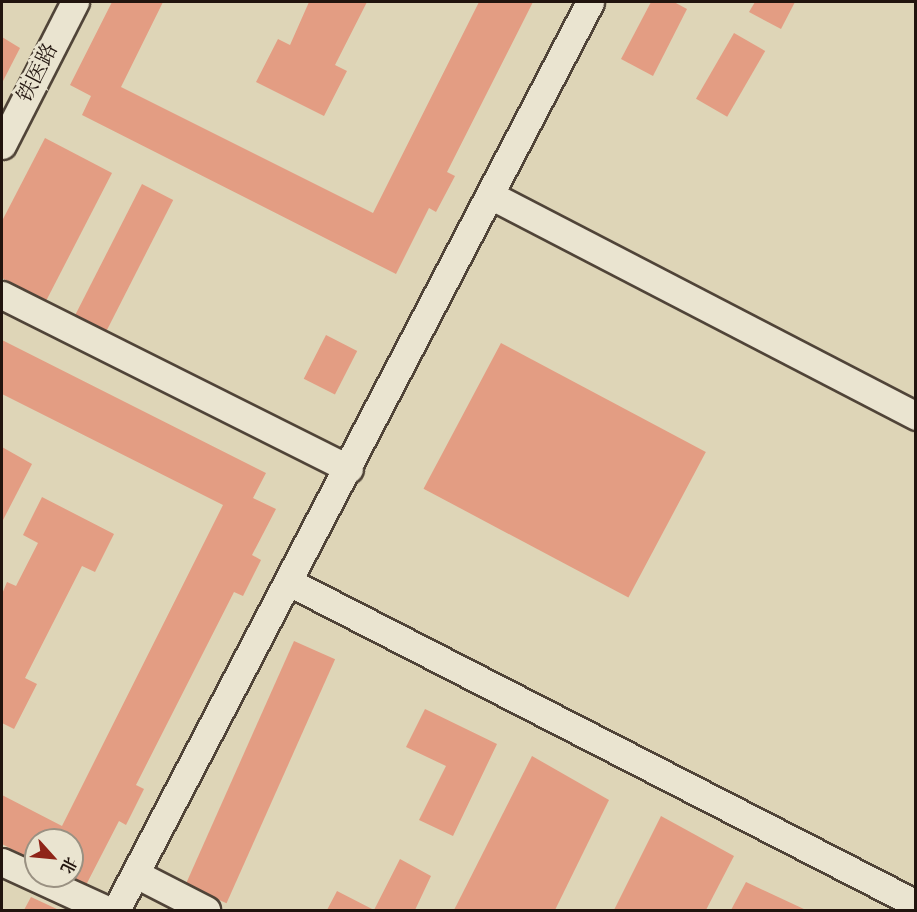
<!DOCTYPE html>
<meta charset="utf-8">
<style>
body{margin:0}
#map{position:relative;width:917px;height:912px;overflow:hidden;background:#ded5b7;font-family:"IM FELL Double Pica","Noto Serif SC",serif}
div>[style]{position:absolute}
.building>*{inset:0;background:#e39d83;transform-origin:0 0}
.roads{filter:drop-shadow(2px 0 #504438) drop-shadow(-2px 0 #504438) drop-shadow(0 2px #504438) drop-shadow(0 -2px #504438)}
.minor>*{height:27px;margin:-13.5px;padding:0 13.5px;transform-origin:13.5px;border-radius:13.5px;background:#eae4d0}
span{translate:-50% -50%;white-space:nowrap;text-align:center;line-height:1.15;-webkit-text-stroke:6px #eae4d0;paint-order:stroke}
.street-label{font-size:21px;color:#21140e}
.frame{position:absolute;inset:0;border:3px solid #21140e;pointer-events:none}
.north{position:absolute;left:24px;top:828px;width:60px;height:60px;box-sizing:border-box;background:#eae4d0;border:2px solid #9a9182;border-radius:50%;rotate:117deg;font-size:16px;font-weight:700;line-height:24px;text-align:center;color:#21140e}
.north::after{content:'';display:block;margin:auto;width:21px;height:27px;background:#8f2418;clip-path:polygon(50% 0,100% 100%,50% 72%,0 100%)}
</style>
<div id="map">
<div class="building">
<i style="clip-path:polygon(112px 2px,163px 2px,121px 87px,373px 213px,479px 2px,533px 2px,447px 172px,455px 176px,436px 212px,429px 208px,396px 274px,82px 115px,91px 96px,70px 85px)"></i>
<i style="clip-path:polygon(309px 2px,367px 2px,335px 65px,347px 71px,324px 116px,256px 82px,278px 39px,290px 45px)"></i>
<i style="clip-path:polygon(651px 2px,674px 2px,687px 9px,653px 76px,621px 59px)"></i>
<i style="clip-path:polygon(755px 2px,795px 2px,781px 29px,749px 12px)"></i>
<i style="left:734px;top:33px;width:36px;height:76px;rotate:30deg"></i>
<i style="clip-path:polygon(2px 37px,20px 48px,2px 83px)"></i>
<i style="clip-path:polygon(45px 138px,112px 173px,46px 301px,2px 278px,2px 221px)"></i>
<i style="left:142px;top:184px;width:35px;height:149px;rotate:27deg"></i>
<i style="left:326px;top:335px;width:35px;height:49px;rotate:27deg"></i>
<i style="clip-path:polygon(2px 340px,266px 473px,253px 498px,276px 509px,252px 555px,261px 560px,243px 596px,234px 592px,136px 785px,144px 789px,126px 825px,119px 821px,85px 887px,64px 876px,72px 876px,72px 840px,36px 840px,36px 862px,2px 844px,2px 795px,62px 826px,223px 505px,2px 394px)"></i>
<i style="left:501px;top:343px;width:232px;height:165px;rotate:28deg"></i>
<i style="clip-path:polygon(2px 447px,32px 464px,2px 522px)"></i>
<i style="clip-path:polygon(42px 497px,114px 534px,95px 572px,82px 566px,25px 678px,37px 684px,14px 729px,2px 723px,2px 594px,7px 582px,16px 586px,38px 543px,23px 535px)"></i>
<i style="left:294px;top:641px;width:45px;height:267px;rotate:24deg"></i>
<i style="clip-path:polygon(425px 709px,497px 744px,453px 836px,419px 820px,446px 766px,406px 747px)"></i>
<i style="clip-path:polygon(532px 756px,609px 800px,555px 910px,454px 910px)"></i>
<i style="clip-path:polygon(661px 816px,734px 856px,706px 910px,614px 910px)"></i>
<i style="clip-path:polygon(400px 859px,431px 876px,415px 910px,327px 910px,337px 891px,374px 910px)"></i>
<i style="clip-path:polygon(746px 882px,806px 910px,731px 910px)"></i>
<i style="clip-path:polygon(31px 897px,59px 910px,24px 910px)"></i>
</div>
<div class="roads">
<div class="minor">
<i style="left:2px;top:145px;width:161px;rotate:-63deg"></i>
<i style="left:492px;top:196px;width:478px;rotate:27.4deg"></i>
<i style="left:2px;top:295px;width:388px;rotate:26.6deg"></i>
<i style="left:289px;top:582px;width:705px;rotate:27.18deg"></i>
<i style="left:2px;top:862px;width:115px;rotate:24.6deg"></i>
<i style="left:136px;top:874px;width:79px;rotate:27.2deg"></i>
<i style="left:116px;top:910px;width:1024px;rotate:-62.43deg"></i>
</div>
</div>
<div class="street-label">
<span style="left:38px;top:73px;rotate:-63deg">铁医路</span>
</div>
<div class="frame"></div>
<div class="north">北</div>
</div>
